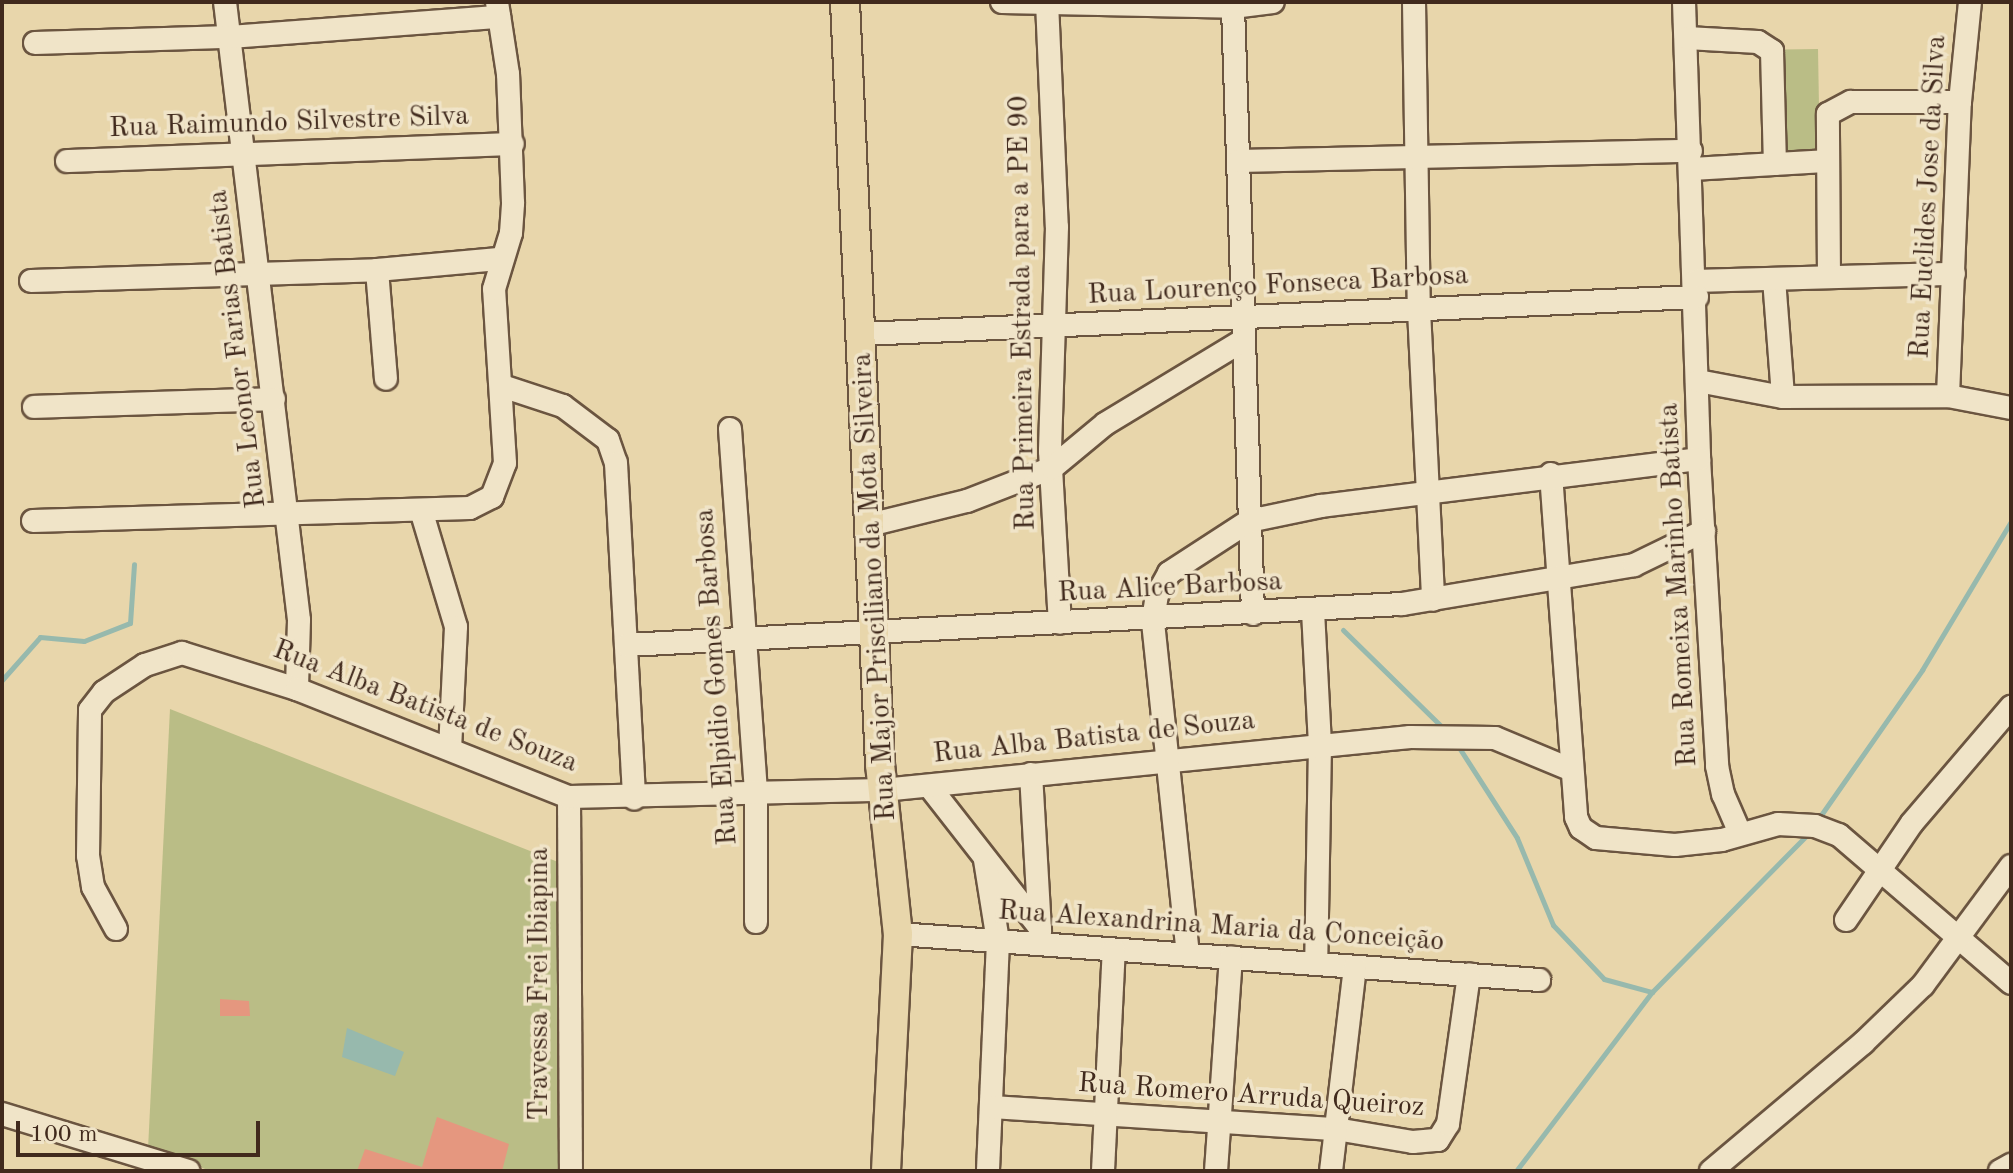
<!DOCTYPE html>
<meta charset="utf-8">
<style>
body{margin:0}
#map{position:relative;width:2013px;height:1173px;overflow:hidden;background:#e8d6ab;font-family:"Old Standard TT",serif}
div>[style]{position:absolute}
.green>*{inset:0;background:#babd86;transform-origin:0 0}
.water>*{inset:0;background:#97b9ad}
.stream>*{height:5px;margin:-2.5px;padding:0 2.5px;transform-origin:2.5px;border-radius:2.5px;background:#97b9ad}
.building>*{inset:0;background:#e5977f}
.roads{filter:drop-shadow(2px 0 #6b5540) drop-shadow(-2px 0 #6b5540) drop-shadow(0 2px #6b5540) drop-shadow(0 -2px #6b5540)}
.minor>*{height:22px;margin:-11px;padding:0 11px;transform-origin:11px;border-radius:11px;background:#f0e4c8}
.major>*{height:28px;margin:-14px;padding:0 14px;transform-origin:14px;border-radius:14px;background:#e8d6ab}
span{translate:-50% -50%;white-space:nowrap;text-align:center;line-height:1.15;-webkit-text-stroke:7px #f0e4c8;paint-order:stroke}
.street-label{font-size:28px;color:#412a1d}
.frame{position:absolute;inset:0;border:4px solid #412a1d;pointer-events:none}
.scale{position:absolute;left:16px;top:1121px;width:244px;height:36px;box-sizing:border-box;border:4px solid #412a1d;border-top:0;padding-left:10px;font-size:24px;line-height:28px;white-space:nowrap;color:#412a1d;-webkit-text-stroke:6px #f0e4c8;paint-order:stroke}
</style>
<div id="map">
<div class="green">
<i style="left:1818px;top:49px;width:102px;height:35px;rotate:89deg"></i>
<i style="clip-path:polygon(170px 709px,558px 862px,562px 1171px,211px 1171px,148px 1149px)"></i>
</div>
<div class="water">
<i style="clip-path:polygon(347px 1028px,404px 1052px,395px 1076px,342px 1057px)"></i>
</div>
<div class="stream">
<i style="left:1343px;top:630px;width:139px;rotate:44.4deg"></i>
<i style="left:2px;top:680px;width:57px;rotate:-48.5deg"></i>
<i style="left:40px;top:637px;width:44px;rotate:5.2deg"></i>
<i style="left:84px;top:641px;width:49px;rotate:-21.4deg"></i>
<i style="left:130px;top:623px;width:59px;rotate:-86.1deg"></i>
<i style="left:1458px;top:746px;width:109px;rotate:57.3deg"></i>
<i style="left:1517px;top:838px;width:94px;rotate:67.5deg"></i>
<i style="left:1553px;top:925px;width:74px;rotate:46.6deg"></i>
<i style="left:1604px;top:979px;width:50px;rotate:15.2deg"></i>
<i style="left:1821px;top:815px;width:177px;rotate:-55.1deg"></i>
<i style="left:1922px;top:670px;width:174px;rotate:-59.1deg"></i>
<i style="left:1516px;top:1171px;width:225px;rotate:-52.8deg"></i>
<i style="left:1652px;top:992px;width:221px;rotate:-45.4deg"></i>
</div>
<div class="building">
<i style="clip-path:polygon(220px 999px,249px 1001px,250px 1016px,220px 1016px)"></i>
<i style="clip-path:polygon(437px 1117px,509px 1144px,502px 1171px,357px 1171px,365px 1149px,422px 1167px)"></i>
</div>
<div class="roads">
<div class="minor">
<i style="left:225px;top:2px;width:622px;rotate:83.17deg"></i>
<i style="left:299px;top:620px;width:69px;rotate:91.7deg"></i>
<i style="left:1002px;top:2px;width:231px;rotate:1.2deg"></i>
<i style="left:1233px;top:7px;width:40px;rotate:-7.1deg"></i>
<i style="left:1047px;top:2px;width:225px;rotate:87.5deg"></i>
<i style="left:1057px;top:227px;width:224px;rotate:91.8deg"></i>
<i style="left:1050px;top:451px;width:172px;rotate:86.7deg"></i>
<i style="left:1414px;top:2px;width:308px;rotate:89.1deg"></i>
<i style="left:1419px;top:310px;width:290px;rotate:87.2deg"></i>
<i style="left:1684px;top:2px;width:457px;rotate:88.1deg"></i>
<i style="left:1699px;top:459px;width:308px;rotate:86.6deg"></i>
<i style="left:1717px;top:766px;width:29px;rotate:78deg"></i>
<i style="left:1723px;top:794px;width:40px;rotate:66.6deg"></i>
<i style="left:1233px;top:7px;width:607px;rotate:88.11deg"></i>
<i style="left:1687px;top:38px;width:71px;rotate:3.2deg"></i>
<i style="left:1758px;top:42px;width:17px;rotate:33deg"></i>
<i style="left:1772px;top:51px;width:113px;rotate:88.5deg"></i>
<i style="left:35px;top:43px;width:195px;rotate:-1.8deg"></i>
<i style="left:230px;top:37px;width:270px;rotate:-4.3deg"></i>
<i style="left:67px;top:161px;width:446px;rotate:-2.2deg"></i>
<i style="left:1239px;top:161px;width:452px;rotate:-1.3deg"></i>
<i style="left:1692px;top:169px;width:133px;rotate:-3.4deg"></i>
<i style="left:377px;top:270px;width:109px;rotate:85.3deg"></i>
<i style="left:1829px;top:277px;width:163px;rotate:-90.4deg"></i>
<i style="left:1828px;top:114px;width:26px;rotate:-28deg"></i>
<i style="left:1851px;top:102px;width:109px"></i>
<i style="left:1774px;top:279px;width:118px;rotate:85.6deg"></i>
<i style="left:31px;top:281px;width:346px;rotate:-1.8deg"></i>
<i style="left:377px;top:270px;width:122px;rotate:-5.2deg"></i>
<i style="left:1696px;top:281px;width:258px;rotate:-1.6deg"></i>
<i style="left:862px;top:334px;width:836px;rotate:-2.54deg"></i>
<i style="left:1698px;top:381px;width:86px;rotate:10.7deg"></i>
<i style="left:1783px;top:397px;width:165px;rotate:-0.3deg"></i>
<i style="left:1948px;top:396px;width:64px;rotate:10.8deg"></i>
<i style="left:502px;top:386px;width:64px;rotate:18.2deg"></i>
<i style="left:563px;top:406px;width:56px;rotate:37.1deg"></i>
<i style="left:608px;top:440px;width:24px;rotate:71deg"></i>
<i style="left:616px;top:463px;width:336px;rotate:86.9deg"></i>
<i style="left:1948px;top:396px;width:294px;rotate:-87.7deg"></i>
<i style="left:1960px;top:102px;width:100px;rotate:-84.3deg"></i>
<i style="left:34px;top:407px;width:240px;rotate:-1.9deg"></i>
<i style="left:730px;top:429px;width:367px;rotate:85.9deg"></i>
<i style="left:756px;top:795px;width:127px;rotate:90deg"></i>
<i style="left:1551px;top:474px;width:344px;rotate:85.8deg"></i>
<i style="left:1576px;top:817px;width:12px;rotate:66deg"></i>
<i style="left:1581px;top:828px;width:18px;rotate:34deg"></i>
<i style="left:1596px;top:838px;width:79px;rotate:5.1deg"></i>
<i style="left:1675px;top:845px;width:47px;rotate:-6.1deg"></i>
<i style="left:1722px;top:840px;width:58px;rotate:-15.9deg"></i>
<i style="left:1778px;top:824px;width:37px;rotate:3deg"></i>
<i style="left:1815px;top:826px;width:26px;rotate:21deg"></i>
<i style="left:1839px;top:835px;width:227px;rotate:40.7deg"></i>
<i style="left:421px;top:510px;width:122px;rotate:73.3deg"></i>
<i style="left:456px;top:627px;width:121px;rotate:92.8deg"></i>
<i style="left:33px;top:521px;width:437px;rotate:-1.7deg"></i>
<i style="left:470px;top:508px;width:25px;rotate:-27deg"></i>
<i style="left:492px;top:497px;width:36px;rotate:-69deg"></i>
<i style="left:505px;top:463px;width:174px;rotate:-93.6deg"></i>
<i style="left:494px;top:289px;width:59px;rotate:-73.1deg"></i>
<i style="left:511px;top:233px;width:30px;rotate:-86deg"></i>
<i style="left:513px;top:203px;width:129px;rotate:-92.2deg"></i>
<i style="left:508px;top:74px;width:73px;rotate:-98.7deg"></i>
<i style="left:869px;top:525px;width:101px;rotate:-13.8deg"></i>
<i style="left:967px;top:501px;width:91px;rotate:-21.2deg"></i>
<i style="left:1052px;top:468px;width:69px;rotate:-39.7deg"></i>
<i style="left:1105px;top:424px;width:160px;rotate:-31.2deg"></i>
<i style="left:1313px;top:611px;width:133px;rotate:87deg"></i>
<i style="left:1320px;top:744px;width:220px;rotate:91deg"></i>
<i style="left:627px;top:645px;width:776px;rotate:-3.03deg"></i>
<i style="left:1402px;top:604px;width:235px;rotate:-9.5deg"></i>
<i style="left:1634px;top:565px;width:78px;rotate:-25.9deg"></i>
<i style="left:1031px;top:774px;width:158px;rotate:86.7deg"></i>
<i style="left:929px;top:786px;width:180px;rotate:52deg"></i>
<i style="left:569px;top:797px;width:374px;rotate:89.7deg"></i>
<i style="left:985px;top:860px;width:82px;rotate:80.9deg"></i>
<i style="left:998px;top:941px;width:230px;rotate:92.5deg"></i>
<i style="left:1846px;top:920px;width:117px;rotate:-55.8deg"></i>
<i style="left:1912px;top:823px;width:153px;rotate:-49.5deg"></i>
<i style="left:116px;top:929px;width:48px;rotate:-118.7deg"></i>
<i style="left:93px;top:887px;width:31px;rotate:-99deg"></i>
<i style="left:88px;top:856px;width:146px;rotate:-89.2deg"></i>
<i style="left:90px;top:710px;width:23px;rotate:-52deg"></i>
<i style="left:104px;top:692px;width:49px;rotate:-33.4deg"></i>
<i style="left:145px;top:665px;width:39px;rotate:-18deg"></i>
<i style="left:182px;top:653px;width:121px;rotate:17.4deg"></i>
<i style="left:297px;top:689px;width:293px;rotate:21.7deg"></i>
<i style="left:569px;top:797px;width:314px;rotate:-1.3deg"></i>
<i style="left:883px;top:790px;width:530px;rotate:-5.74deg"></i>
<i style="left:1410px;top:737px;width:85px;rotate:0.7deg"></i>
<i style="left:1495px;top:738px;width:83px;rotate:22.6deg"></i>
<i style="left:898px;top:934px;width:643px;rotate:4.1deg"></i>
<i style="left:1188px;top:955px;width:337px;rotate:-96deg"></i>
<i style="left:1153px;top:620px;width:25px;rotate:-81deg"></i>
<i style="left:1157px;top:595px;width:25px;rotate:-61deg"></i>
<i style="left:1169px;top:573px;width:95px;rotate:-33deg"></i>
<i style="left:1249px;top:521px;width:74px;rotate:-11.8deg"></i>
<i style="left:1321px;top:506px;width:381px;rotate:-7.1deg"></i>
<i style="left:992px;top:1107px;width:345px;rotate:3.7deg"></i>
<i style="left:1336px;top:1129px;width:78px;rotate:9.6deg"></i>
<i style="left:1413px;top:1142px;width:25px;rotate:-5deg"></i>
<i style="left:1438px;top:1140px;width:19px;rotate:-58deg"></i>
<i style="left:1448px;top:1124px;width:151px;rotate:-82deg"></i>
<i style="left:2px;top:1114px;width:195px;rotate:17deg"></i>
<i style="left:1103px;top:1171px;width:221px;rotate:-87.2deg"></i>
<i style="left:1216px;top:1171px;width:214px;rotate:-86deg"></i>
<i style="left:1331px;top:1171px;width:205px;rotate:-83.3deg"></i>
<i style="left:1711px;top:1171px;width:199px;rotate:-40.1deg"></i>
<i style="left:1863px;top:1043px;width:83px;rotate:-44deg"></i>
<i style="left:1923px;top:985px;width:148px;rotate:-53.5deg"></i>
<i style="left:2000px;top:1171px;width:13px;rotate:-29deg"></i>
</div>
<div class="major">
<i style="left:845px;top:2px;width:763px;rotate:87.37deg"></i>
<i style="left:880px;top:764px;width:171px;rotate:84deg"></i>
<i style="left:898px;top:934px;width:237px;rotate:92.9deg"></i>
</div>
</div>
<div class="street-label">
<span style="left:289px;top:123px;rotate:-2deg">Rua Raimundo Silvestre Silva</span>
<span style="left:1929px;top:197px;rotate:-87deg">Rua Euclides Jose da Silva</span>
<span style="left:1278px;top:286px;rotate:-3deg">Rua Lourenço Fonseca Barbosa</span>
<span style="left:1023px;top:313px;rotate:-91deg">Rua Primeira Estrada para a PE 90</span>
<span style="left:238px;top:349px;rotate:-97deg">Rua Leonor Farias Batista</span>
<span style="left:1679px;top:585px;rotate:-93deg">Rua Romeixa Marinho Batista</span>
<span style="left:875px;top:587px;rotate:-93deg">Rua Major Prisciliano da Mota Silveira</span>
<span style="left:1170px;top:588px;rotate:-3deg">Rua Alice Barbosa</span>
<span style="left:717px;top:677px;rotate:-94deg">Rua Elpidio Gomes Barbosa</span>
<span style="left:425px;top:707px;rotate:21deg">Rua Alba Batista de Souza</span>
<span style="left:1094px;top:738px;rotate:-6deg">Rua Alba Batista de Souza</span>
<span style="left:1221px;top:927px;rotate:4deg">Rua Alexandrina Maria da Conceição</span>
<span style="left:540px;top:984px;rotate:-90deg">Travessa Frei Ibiapina</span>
<span style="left:1251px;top:1096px;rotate:4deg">Rua Romero Arruda Queiroz</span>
</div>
<div class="frame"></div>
<div class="scale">100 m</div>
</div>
